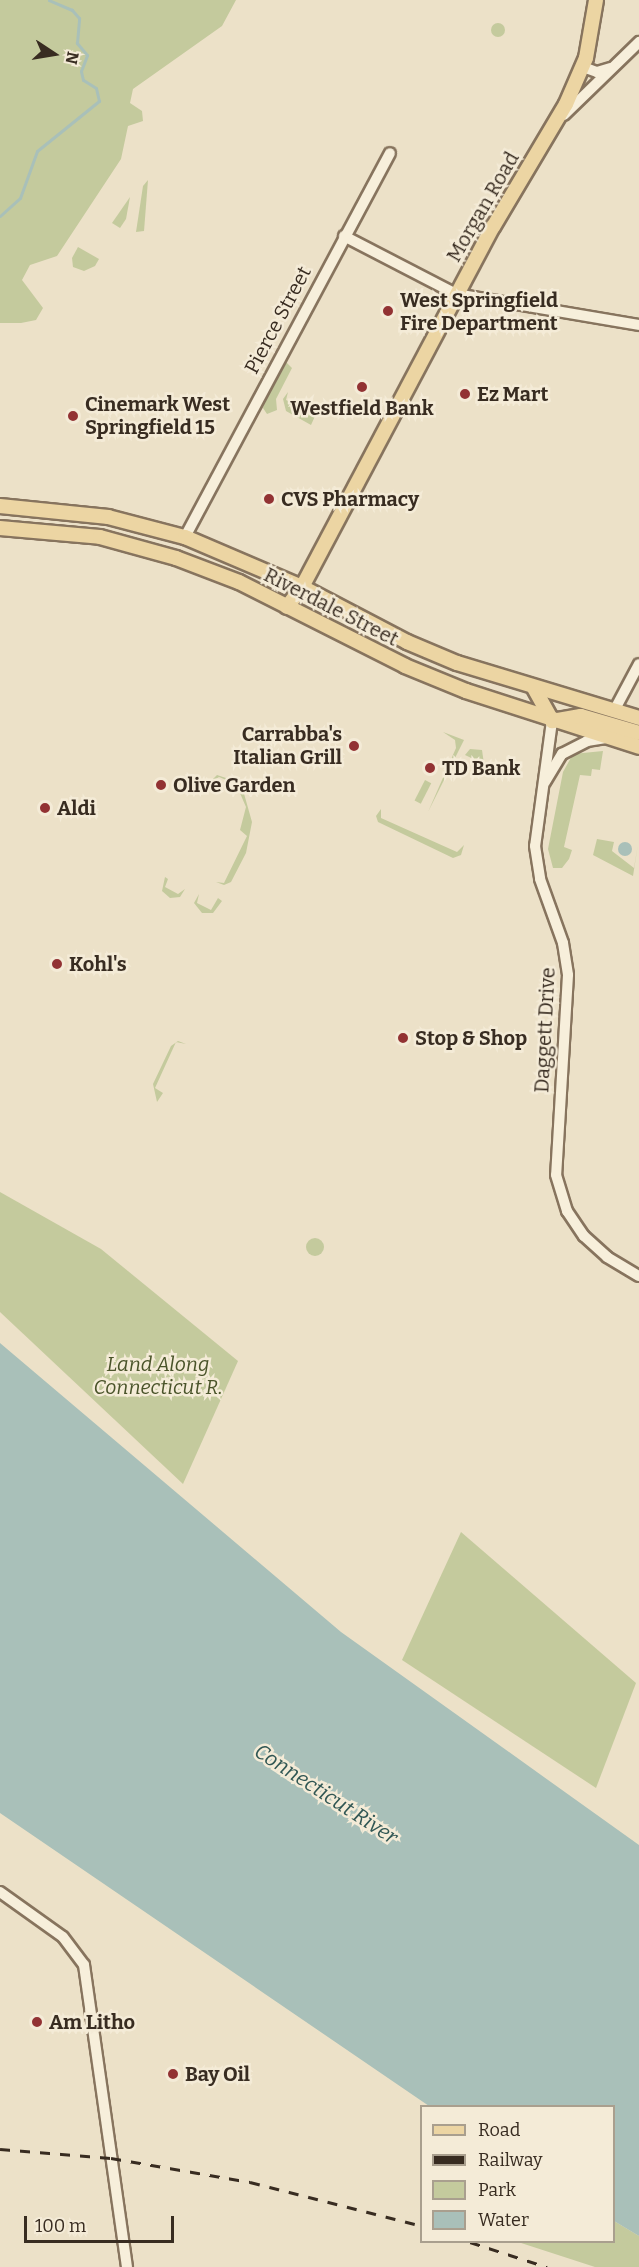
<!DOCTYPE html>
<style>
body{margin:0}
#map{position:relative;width:639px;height:2267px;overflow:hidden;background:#ece1c8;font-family:Bitter,serif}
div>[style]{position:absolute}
.green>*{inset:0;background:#c4ca9d;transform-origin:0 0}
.round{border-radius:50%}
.water>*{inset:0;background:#a9c0b9}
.stream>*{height:3px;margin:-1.5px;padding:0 1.5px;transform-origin:1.5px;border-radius:1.5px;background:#a9c0b9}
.roads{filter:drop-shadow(2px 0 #87745e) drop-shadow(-2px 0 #87745e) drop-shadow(0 2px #87745e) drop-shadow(0 -2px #87745e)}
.minor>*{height:10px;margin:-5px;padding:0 5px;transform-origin:5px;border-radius:5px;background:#f7efdb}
.major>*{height:14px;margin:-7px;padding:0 7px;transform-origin:7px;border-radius:7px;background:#ecd5a3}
.rail>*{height:3px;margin-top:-1.5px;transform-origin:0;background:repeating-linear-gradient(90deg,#382c21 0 10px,transparent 0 20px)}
.dots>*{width:16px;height:16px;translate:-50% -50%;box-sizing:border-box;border:3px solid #f4ebd7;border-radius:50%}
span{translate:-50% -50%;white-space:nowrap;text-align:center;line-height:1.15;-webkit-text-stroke:5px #f4ebd7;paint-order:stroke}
.street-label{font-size:20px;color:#382c21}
.poi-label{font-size:20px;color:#382c21;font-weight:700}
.left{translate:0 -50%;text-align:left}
.right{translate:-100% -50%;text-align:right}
.park-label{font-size:20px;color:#495329;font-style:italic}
.water-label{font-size:21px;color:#315754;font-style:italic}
.legend{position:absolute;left:420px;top:2105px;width:195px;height:138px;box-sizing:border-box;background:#f4ebd7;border:2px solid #a99f8e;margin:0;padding:8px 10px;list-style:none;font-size:18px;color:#382c21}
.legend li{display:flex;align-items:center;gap:12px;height:30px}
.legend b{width:30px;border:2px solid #a99f8e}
.north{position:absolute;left:24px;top:24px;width:60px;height:60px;-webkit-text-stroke:4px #f4ebd7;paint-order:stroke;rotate:102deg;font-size:16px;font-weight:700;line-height:24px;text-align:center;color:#382c21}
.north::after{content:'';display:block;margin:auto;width:21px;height:27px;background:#382c21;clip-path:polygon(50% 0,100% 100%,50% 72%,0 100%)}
.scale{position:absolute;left:24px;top:2216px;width:150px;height:27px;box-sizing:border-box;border:3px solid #382c21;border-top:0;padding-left:8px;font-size:18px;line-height:21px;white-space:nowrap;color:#382c21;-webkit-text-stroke:4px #f4ebd7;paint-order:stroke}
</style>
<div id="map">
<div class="green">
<i style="clip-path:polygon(0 0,236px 0,222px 26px,133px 89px,130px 103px,142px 111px,143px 121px,128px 126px,121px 159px,57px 256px,30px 265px,22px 280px,43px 308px,36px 320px,21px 323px,0 323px)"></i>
<i class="round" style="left:491px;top:23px;width:14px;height:14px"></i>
<i style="clip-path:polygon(148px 180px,144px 231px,136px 232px,143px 186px)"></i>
<i style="clip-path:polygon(130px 197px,126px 219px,120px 228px,112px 223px)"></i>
<i style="clip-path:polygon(78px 247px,99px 259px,95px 266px,84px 271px,73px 267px,72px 258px)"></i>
<i style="clip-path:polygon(285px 361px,292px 368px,276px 399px,277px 410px,267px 414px,263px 408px,265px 399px)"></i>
<i style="clip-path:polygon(288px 392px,286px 400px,316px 414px,311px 425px,286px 411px,283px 399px)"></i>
<i style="clip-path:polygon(443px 732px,464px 740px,428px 812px,456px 748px,455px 740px)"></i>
<i style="clip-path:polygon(470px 749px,482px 750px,484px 764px,465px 755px)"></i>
<i style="clip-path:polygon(603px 751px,600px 770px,592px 769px,591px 776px,580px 775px,564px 847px,572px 850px,569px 859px,562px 868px,553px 868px,548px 849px,563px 772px,573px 754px)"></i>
<i style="clip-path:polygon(217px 775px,241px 783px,252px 822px,246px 853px,231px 882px,224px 885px,216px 882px,224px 883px,247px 836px,240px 830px,246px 807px,236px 784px,219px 777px,209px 783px)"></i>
<i style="left:425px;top:780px;width:7px;height:23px;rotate:27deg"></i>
<i style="clip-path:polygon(381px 809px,381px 818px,457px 852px,464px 845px,461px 855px,453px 858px,378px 822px,376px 816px)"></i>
<i style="clip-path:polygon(597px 839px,614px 842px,612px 851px,634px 868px,638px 844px,633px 876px,593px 855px)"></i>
<i style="clip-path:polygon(165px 877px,168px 879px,165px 887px,178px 894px,185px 889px,180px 897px,170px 898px,162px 891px)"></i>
<i style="clip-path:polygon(199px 894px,197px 903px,211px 910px,218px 898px,222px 901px,213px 913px,202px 913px,194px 903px)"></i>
<i style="clip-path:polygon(178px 1041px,186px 1044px,176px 1042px,155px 1088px,163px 1093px,157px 1102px,153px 1084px,171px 1046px)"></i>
<i style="clip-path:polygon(0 1192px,101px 1249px,238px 1361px,183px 1484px,0 1312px)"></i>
<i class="round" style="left:306px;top:1238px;width:18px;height:18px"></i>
<i style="clip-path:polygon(461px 1532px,636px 1683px,596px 1788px,402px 1660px)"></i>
<i style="clip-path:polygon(614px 2221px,639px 2236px,639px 2267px,595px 2267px,518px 2242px,614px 2242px)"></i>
</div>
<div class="water">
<i class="round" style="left:618px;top:842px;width:14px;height:14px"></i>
<i style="clip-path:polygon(0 1343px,341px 1632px,639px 1845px,639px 2236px,614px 2221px,614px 2106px,429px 2106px,0 1813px)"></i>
</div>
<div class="stream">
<i style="left:0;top:216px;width:27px;rotate:-42deg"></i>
<i style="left:20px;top:198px;width:50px;rotate:-70.1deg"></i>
<i style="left:37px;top:151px;width:80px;rotate:-38.9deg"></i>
<i style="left:99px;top:101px;width:13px;rotate:-103deg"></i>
<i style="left:96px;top:88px;width:15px;rotate:-148deg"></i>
<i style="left:83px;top:80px;width:9px;rotate:-103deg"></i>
<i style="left:81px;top:71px;width:17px;rotate:-69deg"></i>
<i style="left:87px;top:55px;width:16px;rotate:-130deg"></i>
<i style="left:77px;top:43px;width:25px;rotate:-85deg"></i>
<i style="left:79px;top:18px;width:11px;rotate:-131deg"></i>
<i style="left:72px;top:10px;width:25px;rotate:-157deg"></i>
</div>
<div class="roads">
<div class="minor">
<i style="left:583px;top:67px;width:15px;rotate:20deg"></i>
<i style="left:597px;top:72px;width:14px;rotate:-17deg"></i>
<i style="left:564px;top:115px;width:105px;rotate:-44.2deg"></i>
<i style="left:344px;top:236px;width:126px;rotate:27.4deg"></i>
<i style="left:456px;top:294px;width:186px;rotate:9.6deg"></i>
<i style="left:185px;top:537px;width:435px;rotate:-61.9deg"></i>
<i style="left:614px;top:711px;width:53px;rotate:-62deg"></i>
<i style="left:552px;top:721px;width:126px;rotate:97.7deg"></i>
<i style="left:535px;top:846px;width:33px;rotate:81deg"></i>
<i style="left:540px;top:879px;width:68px;rotate:70.2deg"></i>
<i style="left:563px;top:943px;width:32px;rotate:81deg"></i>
<i style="left:568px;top:975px;width:200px;rotate:93.4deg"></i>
<i style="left:556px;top:1175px;width:38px;rotate:73deg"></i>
<i style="left:567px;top:1211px;width:30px;rotate:56deg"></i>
<i style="left:584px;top:1236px;width:31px;rotate:42deg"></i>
<i style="left:607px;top:1257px;width:37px;rotate:31deg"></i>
<i style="left:545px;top:782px;width:33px;rotate:-59deg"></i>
<i style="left:562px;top:754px;width:28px;rotate:-27deg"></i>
<i style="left:587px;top:741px;width:19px;rotate:-9deg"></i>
<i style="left:0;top:1892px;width:77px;rotate:35.5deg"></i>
<i style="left:63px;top:1937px;width:35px;rotate:53deg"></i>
<i style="left:84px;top:1965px;width:305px;rotate:81.9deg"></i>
</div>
<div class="major">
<i style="left:0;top:506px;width:109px;rotate:5.8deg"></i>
<i style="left:108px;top:517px;width:80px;rotate:14.6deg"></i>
<i style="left:185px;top:537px;width:127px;rotate:23.1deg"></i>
<i style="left:302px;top:587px;width:119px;rotate:27.6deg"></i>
<i style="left:407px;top:642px;width:54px;rotate:22.8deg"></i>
<i style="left:457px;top:663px;width:190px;rotate:16.8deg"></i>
<i style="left:0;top:528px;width:100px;rotate:5.1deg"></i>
<i style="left:100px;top:537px;width:79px;rotate:15.4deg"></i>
<i style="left:176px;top:558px;width:67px;rotate:20.9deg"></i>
<i style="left:239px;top:582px;width:186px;rotate:26.8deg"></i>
<i style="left:405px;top:666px;width:66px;rotate:22.3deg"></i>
<i style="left:466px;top:691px;width:182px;rotate:17.9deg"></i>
<i style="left:287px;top:607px;width:25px;rotate:-53deg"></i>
<i style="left:302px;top:587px;width:408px;rotate:-62.1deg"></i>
<i style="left:493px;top:227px;width:143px;rotate:-59.3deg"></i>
<i style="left:566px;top:104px;width:50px;rotate:-66.5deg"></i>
<i style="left:586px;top:58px;width:59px;rotate:-80.2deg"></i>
<i style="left:534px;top:688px;width:38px;rotate:61deg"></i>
<i style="left:552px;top:721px;width:29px;rotate:-10deg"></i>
<i style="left:581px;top:716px;width:60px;rotate:16.3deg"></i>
</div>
</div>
<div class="rail">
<i style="left:0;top:2149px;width:111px;rotate:4.6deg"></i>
<i style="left:111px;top:2158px;width:141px;rotate:9.8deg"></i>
<i style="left:250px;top:2182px;width:178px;rotate:14.3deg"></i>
<i style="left:470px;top:2242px;width:81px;rotate:18deg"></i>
</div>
<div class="dots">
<i style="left:388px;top:311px;background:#923233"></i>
<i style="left:362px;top:387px;background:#923233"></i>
<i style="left:465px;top:394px;background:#923233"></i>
<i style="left:73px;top:416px;background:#923233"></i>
<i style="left:269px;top:499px;background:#923233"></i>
<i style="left:354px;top:746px;background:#923233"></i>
<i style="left:430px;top:768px;background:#923233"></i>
<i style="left:161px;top:785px;background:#923233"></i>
<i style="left:45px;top:808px;background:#923233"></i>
<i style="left:57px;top:964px;background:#923233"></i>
<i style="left:403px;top:1038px;background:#923233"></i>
<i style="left:37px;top:2022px;background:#923233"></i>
<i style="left:173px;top:2074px;background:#923233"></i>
</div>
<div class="street-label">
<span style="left:483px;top:207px;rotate:-60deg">Morgan Road</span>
<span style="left:278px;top:320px;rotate:-62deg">Pierce Street</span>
<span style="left:331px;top:607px;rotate:27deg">Riverdale Street</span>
<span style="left:545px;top:1030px;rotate:-87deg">Daggett Drive</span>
</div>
<div class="poi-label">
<span class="left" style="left:400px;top:312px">West Springfield<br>Fire Department</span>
<span class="left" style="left:477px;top:394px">Ez Mart</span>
<span class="left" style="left:85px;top:416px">Cinemark West<br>Springfield 15</span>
<span style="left:362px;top:408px">Westfield Bank</span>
<span class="left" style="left:281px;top:499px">CVS Pharmacy</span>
<span class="right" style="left:342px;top:746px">Carrabba's<br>Italian Grill</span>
<span class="left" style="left:442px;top:768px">TD Bank</span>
<span class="left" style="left:173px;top:785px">Olive Garden</span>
<span class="left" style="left:57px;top:808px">Aldi</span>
<span class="left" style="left:69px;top:964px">Kohl's</span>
<span class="left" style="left:415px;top:1038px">Stop &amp; Shop</span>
<span class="left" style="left:49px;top:2022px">Am Litho</span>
<span class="left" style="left:185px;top:2074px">Bay Oil</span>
</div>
<div class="park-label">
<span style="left:158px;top:1376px">Land Along<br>Connecticut R.</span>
</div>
<div class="water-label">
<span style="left:326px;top:1794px;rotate:33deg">Connecticut River</span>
</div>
<ul class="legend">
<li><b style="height:8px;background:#ecd5a3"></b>Road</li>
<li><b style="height:8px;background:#382c21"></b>Railway</li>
<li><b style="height:16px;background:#c4ca9d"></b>Park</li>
<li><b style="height:16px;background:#a9c0b9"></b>Water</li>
</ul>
<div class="north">N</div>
<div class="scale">100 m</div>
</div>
